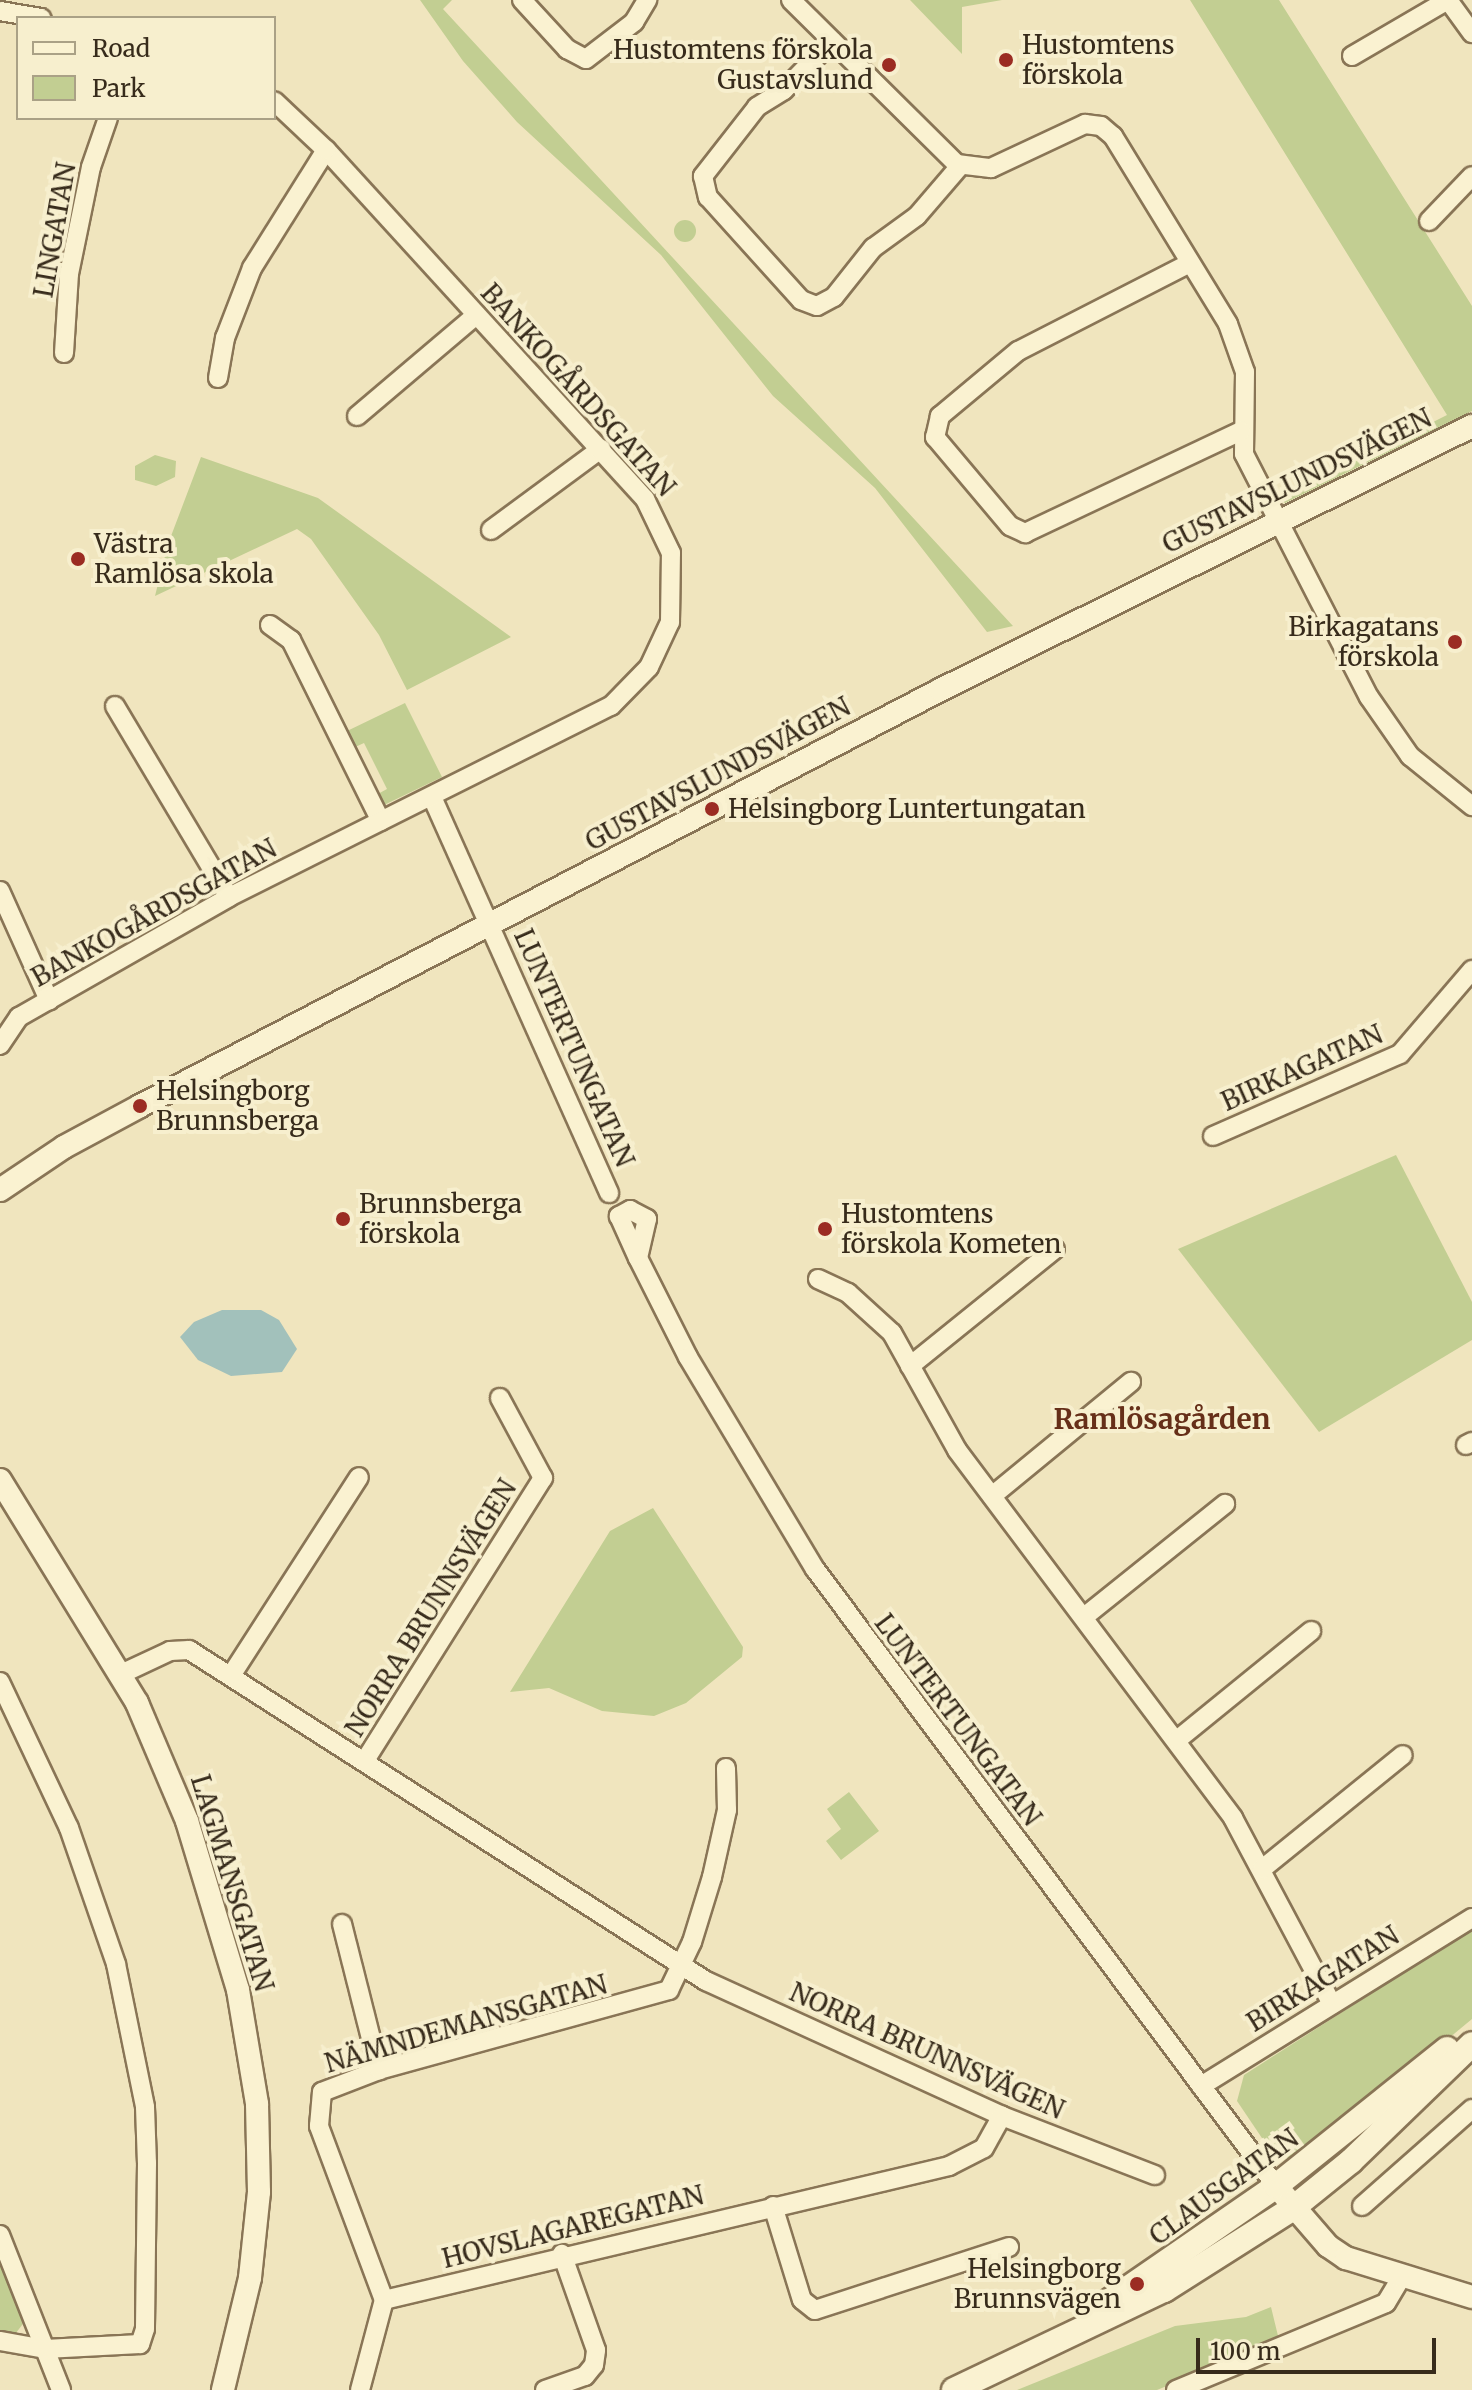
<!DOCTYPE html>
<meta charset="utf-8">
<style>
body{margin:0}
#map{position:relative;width:1472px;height:2390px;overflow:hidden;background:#f0e5be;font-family:Merriweather,serif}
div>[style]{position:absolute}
.green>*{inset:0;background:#c2ce92}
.round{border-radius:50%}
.water>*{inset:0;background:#a2c1bb}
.roads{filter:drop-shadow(2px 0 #897556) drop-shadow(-2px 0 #897556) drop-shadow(0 2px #897556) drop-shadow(0 -2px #897556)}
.minor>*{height:18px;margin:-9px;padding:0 9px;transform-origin:9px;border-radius:9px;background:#faf2d1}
.tertiary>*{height:22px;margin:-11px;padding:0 11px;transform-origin:11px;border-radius:11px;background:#faf2d1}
.secondary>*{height:24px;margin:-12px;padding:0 12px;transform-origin:12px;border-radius:12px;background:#faf2d1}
.dots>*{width:22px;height:22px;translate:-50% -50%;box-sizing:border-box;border:4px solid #f7efce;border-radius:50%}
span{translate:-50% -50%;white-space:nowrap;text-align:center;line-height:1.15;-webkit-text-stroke:8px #f7efce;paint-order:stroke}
.poi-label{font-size:26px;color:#372b1b}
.left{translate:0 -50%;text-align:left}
.right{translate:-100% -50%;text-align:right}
.street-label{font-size:26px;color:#372b1b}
.neighbourhood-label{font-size:28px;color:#662f19;font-weight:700}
.legend{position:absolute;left:16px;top:16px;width:260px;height:104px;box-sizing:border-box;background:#f7efce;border:2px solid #aaa186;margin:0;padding:10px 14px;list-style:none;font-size:24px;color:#372b1b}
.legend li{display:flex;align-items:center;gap:16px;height:40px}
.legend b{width:40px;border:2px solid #aaa186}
.scale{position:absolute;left:1196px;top:2338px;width:240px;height:36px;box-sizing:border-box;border:4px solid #372b1b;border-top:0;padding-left:10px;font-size:24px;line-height:28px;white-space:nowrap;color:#372b1b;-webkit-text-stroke:6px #f7efce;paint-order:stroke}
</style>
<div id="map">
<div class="green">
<i style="clip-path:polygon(420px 0,452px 0,443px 9px,1013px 626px,987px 632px,875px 488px,773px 396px,661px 255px,517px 122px,463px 61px)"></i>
<i style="clip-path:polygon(910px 0,1002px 0,962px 7px,962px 54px)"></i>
<i style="clip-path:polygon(1190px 0,1279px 0,1472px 306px,1472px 411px,1285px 503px,1275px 494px,1296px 491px,1447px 415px)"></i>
<i class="round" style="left:674px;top:220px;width:22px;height:22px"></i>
<i style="clip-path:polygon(155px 455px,176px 461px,175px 477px,156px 486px,135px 480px,135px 466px)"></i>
<i style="clip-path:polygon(201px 457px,318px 498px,511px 637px,407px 690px,379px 635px,311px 539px,297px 529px,155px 596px,168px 544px)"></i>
<i style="clip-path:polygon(405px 703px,442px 777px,382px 806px,376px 795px,387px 789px,364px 743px,353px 748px,345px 732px)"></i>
<i style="clip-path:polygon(1396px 1155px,1472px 1302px,1472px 1340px,1319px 1432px,1178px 1249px)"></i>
<i style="clip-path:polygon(653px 1508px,743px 1647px,742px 1657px,686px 1703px,654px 1716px,602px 1711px,549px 1688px,510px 1692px,610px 1531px)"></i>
<i style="clip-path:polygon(849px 1792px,879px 1831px,841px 1860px,826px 1841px,841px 1829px,827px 1809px)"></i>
<i style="clip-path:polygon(1472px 1929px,1472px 2019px,1315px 2149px,1292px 2160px,1268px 2147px,1237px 2101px,1244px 2075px)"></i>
<i style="clip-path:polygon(0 2255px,26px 2320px,12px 2338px,0 2337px)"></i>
<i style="clip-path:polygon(1271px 2307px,1279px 2340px,1157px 2390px,1017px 2390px,1175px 2326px,1246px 2317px)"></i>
</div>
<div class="water">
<i style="clip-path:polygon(222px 1310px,261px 1310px,279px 1320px,297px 1349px,282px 1372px,231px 1376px,198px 1360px,180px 1337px,194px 1322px)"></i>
</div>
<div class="roads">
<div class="minor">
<i style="left:522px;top:0;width:67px;rotate:47.4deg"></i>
<i style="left:567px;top:49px;width:21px;rotate:28deg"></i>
<i style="left:586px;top:59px;width:61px;rotate:-37.6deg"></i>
<i style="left:634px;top:22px;width:26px;rotate:-59deg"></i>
<i style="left:791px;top:0;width:233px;rotate:44.7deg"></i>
<i style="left:957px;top:164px;width:34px;rotate:7deg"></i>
<i style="left:991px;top:168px;width:104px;rotate:-25.1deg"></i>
<i style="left:1085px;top:124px;width:16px;rotate:7deg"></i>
<i style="left:1101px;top:126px;width:16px;rotate:40deg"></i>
<i style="left:1113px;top:136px;width:220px;rotate:58.5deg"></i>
<i style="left:1228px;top:324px;width:51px;rotate:70.5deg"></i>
<i style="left:1245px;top:372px;width:82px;rotate:90.7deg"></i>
<i style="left:1244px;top:454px;width:273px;rotate:62.8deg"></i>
<i style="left:1369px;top:697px;width:72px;rotate:55.2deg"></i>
<i style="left:1410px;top:756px;width:80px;rotate:38.9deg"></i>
<i style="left:1448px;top:0;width:41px;rotate:54deg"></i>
<i style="left:0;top:11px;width:42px;rotate:9.7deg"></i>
<i style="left:832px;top:41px;width:69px;rotate:134.4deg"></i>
<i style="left:784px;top:90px;width:32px;rotate:148deg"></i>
<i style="left:757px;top:107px;width:88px;rotate:128deg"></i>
<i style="left:703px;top:176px;width:22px;rotate:77deg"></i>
<i style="left:708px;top:197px;width:139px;rotate:47.9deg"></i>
<i style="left:801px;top:300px;width:17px;rotate:21deg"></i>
<i style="left:817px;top:306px;width:19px;rotate:-28deg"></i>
<i style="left:834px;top:297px;width:63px;rotate:-51.5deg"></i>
<i style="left:873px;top:248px;width:54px;rotate:-36deg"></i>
<i style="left:917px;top:216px;width:66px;rotate:-49.3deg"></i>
<i style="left:1352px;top:56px;width:111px;rotate:-30.3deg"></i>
<i style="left:1429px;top:221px;width:62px;rotate:-46.3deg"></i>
<i style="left:1190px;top:263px;width:193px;rotate:152.9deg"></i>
<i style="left:1018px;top:351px;width:102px;rotate:140.2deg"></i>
<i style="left:940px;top:416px;width:22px;rotate:103deg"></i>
<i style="left:935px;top:437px;width:116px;rotate:49.9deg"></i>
<i style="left:1010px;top:526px;width:17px;rotate:25deg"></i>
<i style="left:1025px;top:533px;width:239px;rotate:-25.3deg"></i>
<i style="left:64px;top:353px;width:79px;rotate:-86.4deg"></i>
<i style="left:69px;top:274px;width:109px;rotate:-78.4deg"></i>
<i style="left:91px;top:167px;width:52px;rotate:-70.9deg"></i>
<i style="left:218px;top:378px;width:41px;rotate:-80.1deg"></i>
<i style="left:225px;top:338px;width:75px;rotate:-68.9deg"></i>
<i style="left:252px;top:268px;width:139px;rotate:-57.9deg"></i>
<i style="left:357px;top:416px;width:156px;rotate:-40.3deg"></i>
<i style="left:491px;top:530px;width:137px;rotate:-36.4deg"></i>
<i style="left:270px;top:625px;width:26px;rotate:36deg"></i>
<i style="left:291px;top:640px;width:202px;rotate:63.6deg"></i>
<i style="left:115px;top:706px;width:222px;rotate:59.2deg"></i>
<i style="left:432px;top:797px;width:434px;rotate:65.9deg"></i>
<i style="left:0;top:891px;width:120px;rotate:65.8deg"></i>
<i style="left:0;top:1045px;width:34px;rotate:-56deg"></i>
<i style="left:19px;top:1017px;width:242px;rotate:-29.7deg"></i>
<i style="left:229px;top:897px;width:427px;rotate:-26.6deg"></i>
<i style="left:611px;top:706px;width:54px;rotate:-45.7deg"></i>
<i style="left:649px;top:667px;width:50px;rotate:-65deg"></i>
<i style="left:670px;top:622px;width:69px;rotate:-89.2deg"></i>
<i style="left:671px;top:553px;width:60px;rotate:-115.7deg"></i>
<i style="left:645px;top:499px;width:473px;rotate:-132.4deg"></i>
<i style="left:326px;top:150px;width:71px;rotate:-136.7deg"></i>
<i style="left:1213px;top:1136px;width:204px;rotate:-23.7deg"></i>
<i style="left:1400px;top:1054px;width:111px;rotate:-49.4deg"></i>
<i style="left:638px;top:1258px;width:40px;rotate:-77deg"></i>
<i style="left:647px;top:1219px;width:19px;rotate:-152deg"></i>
<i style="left:630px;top:1210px;width:13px;rotate:151deg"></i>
<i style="left:619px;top:1216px;width:46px;rotate:65.7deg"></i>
<i style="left:638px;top:1258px;width:111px;rotate:63.2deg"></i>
<i style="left:688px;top:1357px;width:247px;rotate:59.1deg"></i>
<i style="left:815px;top:1569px;width:770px;rotate:53.23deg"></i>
<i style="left:818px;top:1279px;width:33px;rotate:25deg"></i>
<i style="left:848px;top:1293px;width:59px;rotate:42.3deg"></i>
<i style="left:892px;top:1333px;width:134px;rotate:60.9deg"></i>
<i style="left:957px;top:1450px;width:460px;rotate:53.1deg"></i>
<i style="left:1233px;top:1818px;width:211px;rotate:62deg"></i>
<i style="left:910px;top:1366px;width:186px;rotate:-38.9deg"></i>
<i style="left:1466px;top:1445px;width:7px;rotate:-27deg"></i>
<i style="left:992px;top:1496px;width:180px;rotate:-39.4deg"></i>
<i style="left:1084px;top:1617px;width:181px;rotate:-38.7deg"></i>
<i style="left:121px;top:1674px;width:54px;rotate:-25.1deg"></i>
<i style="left:170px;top:1651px;width:19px;rotate:-3deg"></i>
<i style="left:189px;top:1650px;width:614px;rotate:32.63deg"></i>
<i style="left:706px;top:1981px;width:325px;rotate:24.5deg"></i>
<i style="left:1002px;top:2116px;width:164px;rotate:21.1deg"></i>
<i style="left:232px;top:1674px;width:234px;rotate:-57.2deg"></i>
<i style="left:0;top:1682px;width:161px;rotate:64.7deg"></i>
<i style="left:69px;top:1828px;width:144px;rotate:70.9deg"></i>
<i style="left:116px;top:1964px;width:146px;rotate:78.5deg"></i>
<i style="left:145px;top:2107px;width:56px;rotate:88deg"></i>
<i style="left:147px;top:2163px;width:166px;rotate:90.7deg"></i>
<i style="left:145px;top:2329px;width:16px;rotate:108deg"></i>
<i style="left:140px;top:2344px;width:95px;rotate:177deg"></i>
<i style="left:45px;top:2349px;width:46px;rotate:-169.9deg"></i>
<i style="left:1177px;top:1740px;width:173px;rotate:-39.1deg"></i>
<i style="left:364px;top:1762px;width:336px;rotate:-57.8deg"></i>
<i style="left:543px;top:1478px;width:91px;rotate:-118.3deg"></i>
<i style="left:1262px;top:1869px;width:181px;rotate:-39deg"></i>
<i style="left:342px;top:1924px;width:151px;rotate:75.8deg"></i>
<i style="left:1201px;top:2086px;width:319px;rotate:-31.8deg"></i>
<i style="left:773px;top:2206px;width:98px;rotate:72.9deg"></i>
<i style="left:802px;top:2300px;width:16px;rotate:38deg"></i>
<i style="left:815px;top:2310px;width:204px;rotate:-18deg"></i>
<i style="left:1362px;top:2206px;width:147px;rotate:-41.4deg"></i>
<i style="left:0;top:2235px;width:167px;rotate:68.5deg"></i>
<i style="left:384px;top:2300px;width:581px;rotate:-13.34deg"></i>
<i style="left:949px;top:2166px;width:39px;rotate:-27deg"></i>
<i style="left:984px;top:2148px;width:37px;rotate:-61deg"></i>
<i style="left:360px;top:2390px;width:93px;rotate:-75.1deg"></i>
<i style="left:384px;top:2300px;width:186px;rotate:-110.5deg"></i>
<i style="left:319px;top:2126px;width:34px;rotate:-85deg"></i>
<i style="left:322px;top:2092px;width:61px;rotate:-21.1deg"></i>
<i style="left:379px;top:2070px;width:301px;rotate:-15.4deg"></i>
<i style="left:669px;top:1990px;width:53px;rotate:-64.4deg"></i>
<i style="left:692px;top:1942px;width:68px;rotate:-72.9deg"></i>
<i style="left:712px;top:1877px;width:69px;rotate:-77.4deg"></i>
<i style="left:727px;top:1810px;width:42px;rotate:-91.4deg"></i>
<i style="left:545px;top:2390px;width:42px;rotate:-19.3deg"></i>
<i style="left:585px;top:2376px;width:14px;rotate:-51deg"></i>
<i style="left:594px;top:2365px;width:15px;rotate:-82deg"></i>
<i style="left:596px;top:2350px;width:102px;rotate:-109.5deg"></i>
<i style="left:1176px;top:2390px;width:227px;rotate:-22.5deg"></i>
<i style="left:1386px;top:2303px;width:33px;rotate:-59deg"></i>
</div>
<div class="tertiary">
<i style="left:0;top:1190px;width:77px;rotate:-33.9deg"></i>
<i style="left:64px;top:1147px;width:86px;rotate:-28.3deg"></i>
<i style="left:140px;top:1106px;width:902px;rotate:-27.47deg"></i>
<i style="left:940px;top:690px;width:594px;rotate:-26.39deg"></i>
<i style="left:0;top:1480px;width:262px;rotate:58.4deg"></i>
<i style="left:137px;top:1703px;width:128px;rotate:67deg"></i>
<i style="left:187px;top:1821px;width:177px;rotate:73.2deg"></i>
<i style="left:238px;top:1990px;width:116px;rotate:80.5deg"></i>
<i style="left:257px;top:2104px;width:88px;rotate:88.7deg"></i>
<i style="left:259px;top:2192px;width:86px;rotate:96deg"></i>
<i style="left:250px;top:2278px;width:115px;rotate:103.6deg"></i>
<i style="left:1276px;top:2186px;width:79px;rotate:49.1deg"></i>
<i style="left:1328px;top:2246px;width:22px;rotate:34deg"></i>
<i style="left:1346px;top:2258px;width:132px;rotate:17.2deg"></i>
</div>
<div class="secondary">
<i style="left:1098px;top:2309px;width:216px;rotate:-34.6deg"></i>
<i style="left:1276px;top:2186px;width:219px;rotate:-38.7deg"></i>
<i style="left:954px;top:2390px;width:233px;rotate:-25.5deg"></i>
<i style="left:1164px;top:2290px;width:153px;rotate:-32.4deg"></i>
<i style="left:1293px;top:2208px;width:75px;rotate:-39deg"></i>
<i style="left:1351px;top:2161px;width:168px;rotate:-44deg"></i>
</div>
</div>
<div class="dots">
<i style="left:1006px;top:60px;background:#9b2c23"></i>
<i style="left:889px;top:65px;background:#9b2c23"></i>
<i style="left:78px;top:559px;background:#9b2c23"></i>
<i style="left:1455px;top:642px;background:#9b2c23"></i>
<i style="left:712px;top:809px;background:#9b2c23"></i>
<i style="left:140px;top:1106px;background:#9b2c23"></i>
<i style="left:343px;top:1219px;background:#9b2c23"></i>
<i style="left:825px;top:1229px;background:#9b2c23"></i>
<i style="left:1137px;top:2284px;background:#9b2c23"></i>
</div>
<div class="poi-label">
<span class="left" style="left:1022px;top:60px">Hustomtens<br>förskola</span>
<span class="right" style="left:873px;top:65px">Hustomtens förskola<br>Gustavslund</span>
<span class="left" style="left:94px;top:559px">Västra<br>Ramlösa skola</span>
<span class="right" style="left:1439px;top:642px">Birkagatans<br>förskola</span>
<span class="left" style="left:728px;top:809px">Helsingborg Luntertungatan</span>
<span class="left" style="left:156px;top:1106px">Helsingborg<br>Brunnsberga</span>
<span class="left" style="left:359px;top:1219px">Brunnsberga<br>förskola</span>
<span class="left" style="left:841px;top:1229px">Hustomtens<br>förskola Kometen</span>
<span class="right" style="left:1121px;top:2284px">Helsingborg<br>Brunnsvägen</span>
</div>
<div class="street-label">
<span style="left:55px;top:230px;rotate:-80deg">LINGATAN</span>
<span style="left:578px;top:390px;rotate:48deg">BANKOGÅRDSGATAN</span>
<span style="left:1297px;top:481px;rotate:-26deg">GUSTAVSLUNDSVÄGEN</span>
<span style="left:718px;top:774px;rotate:-28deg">GUSTAVSLUNDSVÄGEN</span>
<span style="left:154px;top:913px;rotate:-29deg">BANKOGÅRDSGATAN</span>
<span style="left:574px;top:1048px;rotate:66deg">LUNTERTUNGATAN</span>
<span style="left:1302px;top:1068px;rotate:-24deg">BIRKAGATAN</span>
<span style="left:431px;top:1608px;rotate:-58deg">NORRA BRUNNSVÄGEN</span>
<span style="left:958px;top:1720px;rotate:53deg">LUNTERTUNGATAN</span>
<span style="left:232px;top:1883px;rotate:73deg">LAGMANSGATAN</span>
<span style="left:1323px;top:1979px;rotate:-32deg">BIRKAGATAN</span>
<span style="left:466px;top:2024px;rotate:-16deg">NÄMNDEMANSGATAN</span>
<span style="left:927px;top:2051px;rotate:24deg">NORRA BRUNNSVÄGEN</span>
<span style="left:1224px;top:2187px;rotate:-36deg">CLAUSGATAN</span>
<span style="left:573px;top:2227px;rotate:-14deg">HOVSLAGAREGATAN</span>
</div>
<div class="neighbourhood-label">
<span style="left:1162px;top:1419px">Ramlösagården</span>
</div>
<ul class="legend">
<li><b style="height:10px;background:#faf2d1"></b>Road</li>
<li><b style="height:22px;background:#c2ce92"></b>Park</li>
</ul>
<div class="scale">100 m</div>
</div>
